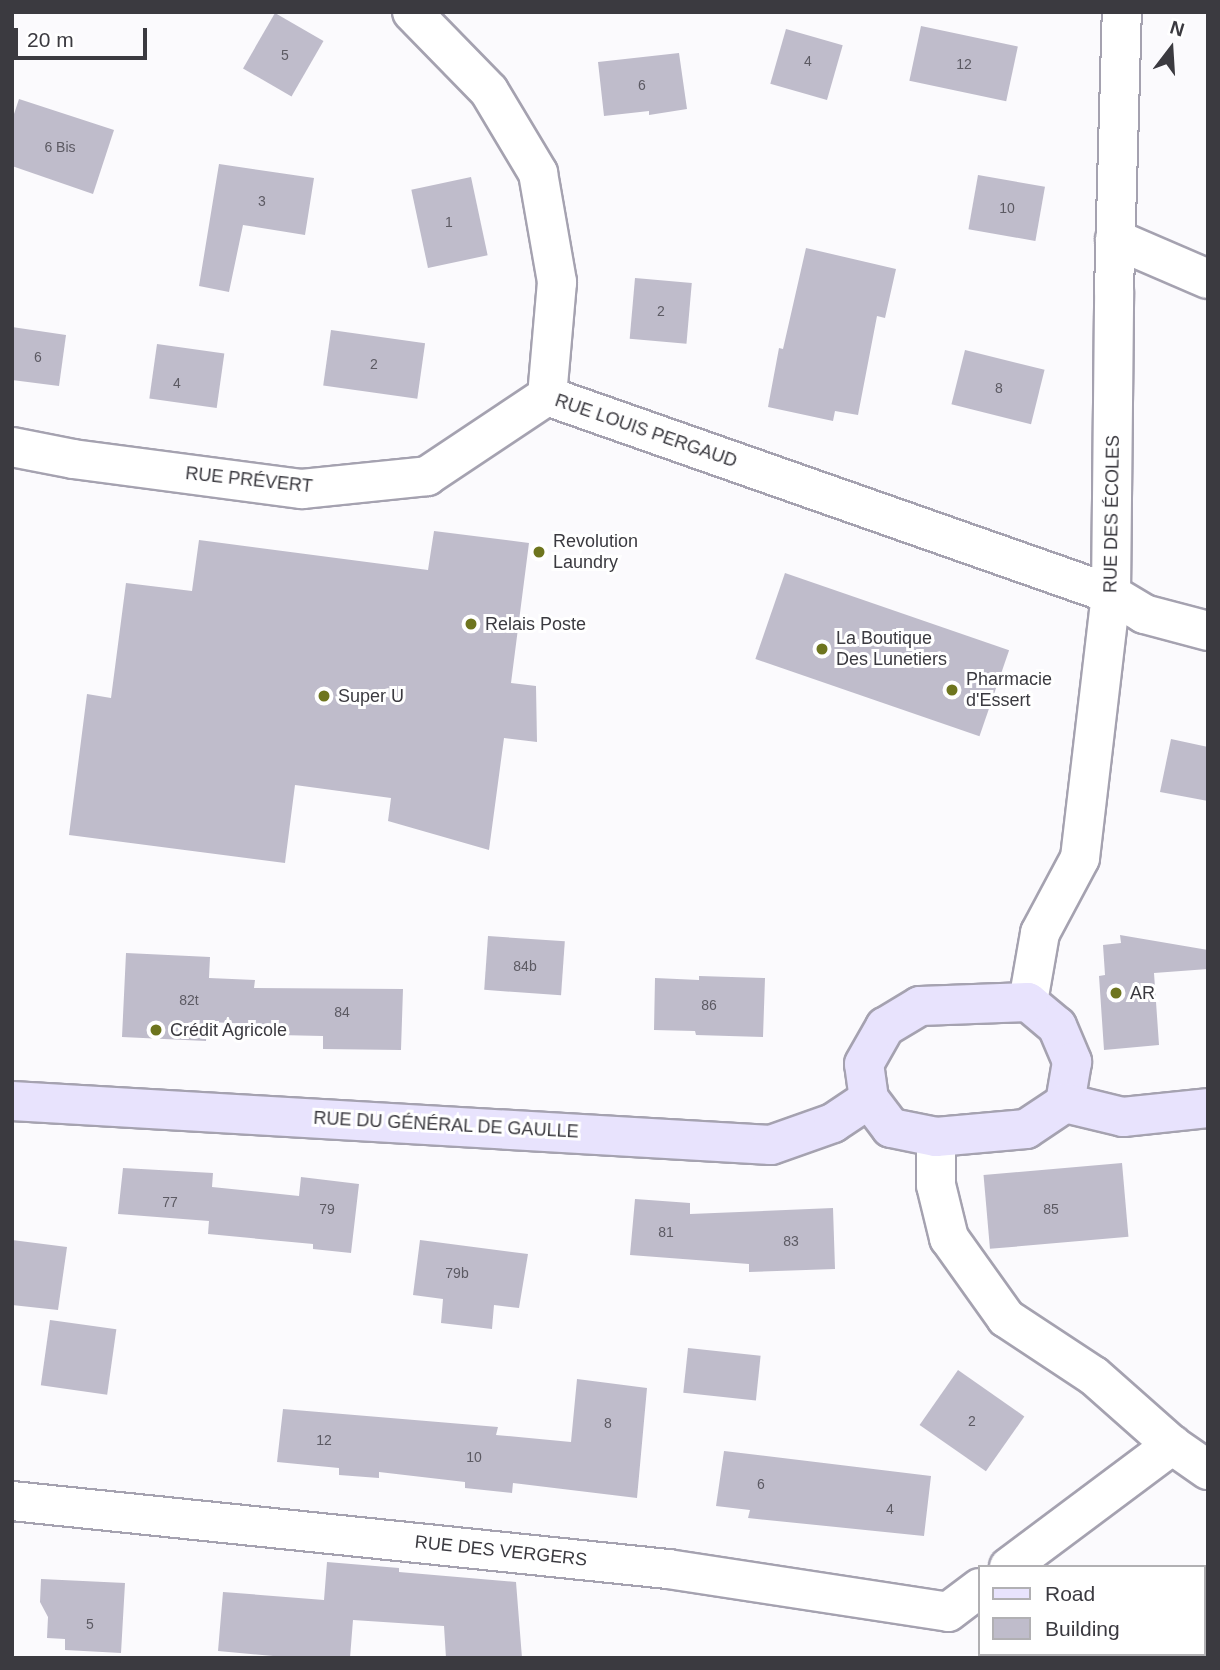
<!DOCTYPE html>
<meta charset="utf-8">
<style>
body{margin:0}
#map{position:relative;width:1220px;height:1670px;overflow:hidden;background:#fbfafd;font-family:Helvetica,sans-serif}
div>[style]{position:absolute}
.building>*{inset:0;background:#bfbccb;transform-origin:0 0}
.roads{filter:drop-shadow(2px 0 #a5a2b0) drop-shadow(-2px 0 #a5a2b0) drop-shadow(0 2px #a5a2b0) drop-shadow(0 -2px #a5a2b0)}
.minor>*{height:38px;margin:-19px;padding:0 19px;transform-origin:19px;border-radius:19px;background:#fff}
.major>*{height:38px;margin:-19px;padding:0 19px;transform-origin:19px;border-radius:19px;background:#e8e3fd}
.dots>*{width:19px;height:19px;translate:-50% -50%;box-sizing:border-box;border:4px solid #fff;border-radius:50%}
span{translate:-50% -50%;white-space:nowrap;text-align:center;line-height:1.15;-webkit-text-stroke:6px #fff;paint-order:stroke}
.number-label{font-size:14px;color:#5c5a63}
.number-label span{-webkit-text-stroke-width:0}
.street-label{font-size:18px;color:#3b3a40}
.poi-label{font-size:18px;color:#3b3a40}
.left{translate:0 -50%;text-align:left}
.frame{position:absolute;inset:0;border:14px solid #3b3a40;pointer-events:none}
.legend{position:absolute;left:978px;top:1565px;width:228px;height:91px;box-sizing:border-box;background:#fff;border:2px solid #b1b0b3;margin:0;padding:9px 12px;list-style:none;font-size:21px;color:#3b3a40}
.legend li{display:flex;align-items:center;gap:14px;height:35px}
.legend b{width:35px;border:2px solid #b1b0b3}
.north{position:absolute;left:1136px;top:14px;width:70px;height:70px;-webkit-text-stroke:5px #fff;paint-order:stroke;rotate:17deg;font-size:19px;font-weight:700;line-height:28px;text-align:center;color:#3b3a40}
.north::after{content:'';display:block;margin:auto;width:24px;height:32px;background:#3b3a40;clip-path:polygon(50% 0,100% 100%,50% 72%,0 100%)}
.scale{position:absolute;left:14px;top:28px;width:133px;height:32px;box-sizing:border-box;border:4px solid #3b3a40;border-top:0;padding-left:9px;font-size:21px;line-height:24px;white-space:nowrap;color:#3b3a40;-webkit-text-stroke:5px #fff;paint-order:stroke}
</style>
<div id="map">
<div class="building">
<i style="left:275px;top:13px;width:56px;height:64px;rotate:30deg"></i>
<i style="left:921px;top:26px;width:99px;height:56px;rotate:12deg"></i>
<i style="left:786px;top:29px;width:59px;height:57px;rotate:16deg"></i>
<i style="clip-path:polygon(679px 53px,687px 109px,649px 115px,649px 111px,604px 116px,598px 62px)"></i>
<i style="clip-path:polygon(19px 99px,114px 130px,93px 194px,12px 166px,12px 120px)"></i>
<i style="clip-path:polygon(219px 164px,314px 178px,305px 235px,243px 225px,229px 292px,199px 286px)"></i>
<i style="left:978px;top:175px;width:68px;height:55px;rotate:10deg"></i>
<i style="left:471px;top:177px;width:80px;height:61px;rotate:78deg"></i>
<i style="clip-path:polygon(806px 248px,896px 269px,885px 318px,877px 316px,858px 415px,835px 411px,833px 421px,768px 407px,779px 348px,783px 349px)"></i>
<i style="left:635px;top:278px;width:57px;height:61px;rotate:5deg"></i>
<i style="clip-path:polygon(12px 327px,66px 335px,59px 386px,12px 380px)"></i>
<i style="left:331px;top:330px;width:95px;height:56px;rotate:8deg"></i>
<i style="left:157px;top:344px;width:68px;height:55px;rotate:8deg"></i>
<i style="left:965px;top:350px;width:82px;height:56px;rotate:14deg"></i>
<i style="clip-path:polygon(434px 531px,529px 543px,511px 683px,536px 686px,537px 742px,504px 738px,489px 850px,388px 821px,391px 798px,295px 785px,285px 863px,69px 835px,87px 694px,111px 698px,126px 583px,192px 591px,199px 540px,428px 570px)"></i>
<i style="left:785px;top:573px;width:237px;height:91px;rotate:19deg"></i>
<i style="clip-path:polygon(1171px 739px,1208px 747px,1208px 801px,1160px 792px)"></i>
<i style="clip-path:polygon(1120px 935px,1208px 950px,1208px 969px,1154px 973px,1159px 1045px,1104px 1050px,1099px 976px,1105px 975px,1103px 945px,1121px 943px)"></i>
<i style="left:488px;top:936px;width:77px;height:54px;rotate:4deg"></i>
<i style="clip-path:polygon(126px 953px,210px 957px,209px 978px,255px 980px,254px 988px,403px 989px,401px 1050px,323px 1049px,323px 1036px,278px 1035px,279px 1025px,207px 1022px,206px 1041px,122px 1037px)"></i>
<i style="clip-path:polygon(699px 976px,765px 978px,763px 1037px,696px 1035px,695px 1031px,654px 1030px,655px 978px,699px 980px)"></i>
<i style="left:1122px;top:1163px;width:74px;height:139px;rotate:85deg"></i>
<i style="clip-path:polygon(123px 1168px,213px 1173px,212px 1187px,299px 1196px,301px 1177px,359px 1184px,351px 1253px,313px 1249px,313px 1244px,208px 1234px,209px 1221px,118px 1214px)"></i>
<i style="clip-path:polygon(635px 1199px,690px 1203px,690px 1214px,833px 1208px,835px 1269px,749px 1272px,749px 1264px,630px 1255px)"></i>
<i style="clip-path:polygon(12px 1240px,67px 1247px,58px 1310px,12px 1305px)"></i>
<i style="clip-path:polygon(420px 1240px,528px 1254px,519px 1308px,494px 1305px,492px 1329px,441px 1323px,443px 1299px,413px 1295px)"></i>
<i style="left:50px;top:1320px;width:67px;height:66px;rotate:8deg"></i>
<i style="left:688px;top:1348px;width:73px;height:45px;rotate:6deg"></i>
<i style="left:958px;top:1370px;width:81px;height:67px;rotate:35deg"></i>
<i style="clip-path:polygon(577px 1379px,647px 1388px,637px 1498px,513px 1483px,512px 1493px,465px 1488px,465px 1482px,379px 1472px,379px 1478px,339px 1475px,339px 1468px,277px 1462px,283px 1409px,498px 1427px,496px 1435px,571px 1442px)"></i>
<i style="clip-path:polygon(724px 1451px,931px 1476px,924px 1536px,748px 1518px,750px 1510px,716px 1506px)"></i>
<i style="clip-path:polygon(327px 1562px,399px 1568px,399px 1572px,516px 1582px,522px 1658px,446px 1658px,444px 1626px,353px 1620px,350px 1658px,295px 1658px,218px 1651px,223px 1592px,324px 1600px)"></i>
<i style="clip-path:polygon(41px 1579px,125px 1583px,121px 1653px,65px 1650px,65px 1639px,47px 1638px,48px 1617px,40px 1602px)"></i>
</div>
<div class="roads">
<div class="minor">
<i style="left:412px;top:12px;width:110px;rotate:45.7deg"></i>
<i style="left:489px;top:91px;width:96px;rotate:59.1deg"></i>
<i style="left:538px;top:173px;width:111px;rotate:80.1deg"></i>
<i style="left:557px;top:282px;width:114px;rotate:95deg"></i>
<i style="left:1115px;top:239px;width:101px;rotate:23.3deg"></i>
<i style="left:547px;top:396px;width:598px;rotate:19.34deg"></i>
<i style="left:1111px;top:594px;width:39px;rotate:31deg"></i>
<i style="left:1144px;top:614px;width:66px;rotate:14.9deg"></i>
<i style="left:12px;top:447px;width:62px;rotate:11.1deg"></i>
<i style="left:73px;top:459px;width:231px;rotate:7.5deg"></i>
<i style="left:302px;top:489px;width:126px;rotate:-5.9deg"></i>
<i style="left:427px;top:476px;width:144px;rotate:-33.7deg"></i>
<i style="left:1028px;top:1002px;width:70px;rotate:-80.1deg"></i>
<i style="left:1040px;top:933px;width:85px;rotate:-61.9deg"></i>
<i style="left:1080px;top:858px;width:266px;rotate:-83.3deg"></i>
<i style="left:1111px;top:594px;width:303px;rotate:-89.4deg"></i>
<i style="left:1114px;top:291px;width:279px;rotate:-88.4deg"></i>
<i style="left:936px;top:1137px;width:48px;rotate:90deg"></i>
<i style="left:936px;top:1185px;width:55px;rotate:76.2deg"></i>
<i style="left:949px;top:1238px;width:98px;rotate:54.5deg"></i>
<i style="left:1006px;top:1318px;width:105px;rotate:33.4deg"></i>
<i style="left:1094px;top:1376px;width:104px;rotate:41.5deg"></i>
<i style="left:1172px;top:1445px;width:44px;rotate:34.8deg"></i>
<i style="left:12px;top:1501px;width:660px;rotate:5.92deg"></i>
<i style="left:668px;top:1569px;width:283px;rotate:8.7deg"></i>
<i style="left:948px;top:1612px;width:40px;rotate:-37deg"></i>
<i style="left:1009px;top:1567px;width:204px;rotate:-36.8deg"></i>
</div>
<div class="major">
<i style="left:1028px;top:1002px;width:38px;rotate:40deg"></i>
<i style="left:1057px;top:1026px;width:39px;rotate:67deg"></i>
<i style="left:1072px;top:1062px;width:42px;rotate:99.7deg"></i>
<i style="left:1065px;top:1103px;width:47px;rotate:146.3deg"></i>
<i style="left:1026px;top:1129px;width:90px;rotate:174.9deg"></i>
<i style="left:936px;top:1137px;width:46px;rotate:-168.7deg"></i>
<i style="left:891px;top:1128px;width:36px;rotate:-127deg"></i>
<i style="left:869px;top:1099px;width:35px;rotate:-98deg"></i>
<i style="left:864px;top:1064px;width:43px;rotate:-60.4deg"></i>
<i style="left:885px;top:1027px;width:41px;rotate:-31deg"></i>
<i style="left:920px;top:1006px;width:108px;rotate:-2.1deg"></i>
<i style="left:12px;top:1101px;width:760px;rotate:3.32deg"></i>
<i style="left:771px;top:1145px;width:66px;rotate:-19.5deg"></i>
<i style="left:833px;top:1123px;width:43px;rotate:-33.7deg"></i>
<i style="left:1065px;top:1103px;width:60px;rotate:13.6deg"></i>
<i style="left:1123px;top:1117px;width:85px;rotate:-6deg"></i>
</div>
</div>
<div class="dots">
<i style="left:539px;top:552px;background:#6e751e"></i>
<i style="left:471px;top:624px;background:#6e751e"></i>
<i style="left:822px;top:649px;background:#6e751e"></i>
<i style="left:952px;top:690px;background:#6e751e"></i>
<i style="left:324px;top:696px;background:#6e751e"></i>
<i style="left:1116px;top:993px;background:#6e751e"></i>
<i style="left:156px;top:1030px;background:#6e751e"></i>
</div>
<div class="number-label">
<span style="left:285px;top:55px">5</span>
<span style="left:808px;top:61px">4</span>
<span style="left:964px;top:64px">12</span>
<span style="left:642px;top:85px">6</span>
<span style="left:60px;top:147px">6 Bis</span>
<span style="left:262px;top:201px">3</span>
<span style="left:1007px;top:208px">10</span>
<span style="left:449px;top:222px">1</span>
<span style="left:661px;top:311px">2</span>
<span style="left:38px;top:357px">6</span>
<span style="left:374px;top:364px">2</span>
<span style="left:177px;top:383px">4</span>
<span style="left:999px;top:388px">8</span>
<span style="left:525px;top:966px">84b</span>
<span style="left:189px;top:1000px">82t</span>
<span style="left:709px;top:1005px">86</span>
<span style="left:342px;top:1012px">84</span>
<span style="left:170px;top:1202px">77</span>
<span style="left:327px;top:1209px">79</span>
<span style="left:1051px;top:1209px">85</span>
<span style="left:666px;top:1232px">81</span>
<span style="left:791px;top:1241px">83</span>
<span style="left:457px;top:1273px">79b</span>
<span style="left:972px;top:1421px">2</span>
<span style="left:608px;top:1423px">8</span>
<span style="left:324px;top:1440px">12</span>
<span style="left:474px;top:1457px">10</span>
<span style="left:761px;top:1484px">6</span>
<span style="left:890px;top:1509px">4</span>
<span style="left:90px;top:1624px">5</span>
</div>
<div class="street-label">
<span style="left:646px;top:431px;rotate:19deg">RUE LOUIS PERGAUD</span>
<span style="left:249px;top:480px;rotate:6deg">RUE PRÉVERT</span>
<span style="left:1112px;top:514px;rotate:-89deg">RUE DES ÉCOLES</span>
<span style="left:446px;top:1125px;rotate:3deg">RUE DU GÉNÉRAL DE GAULLE</span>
<span style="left:501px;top:1551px;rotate:6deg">RUE DES VERGERS</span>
</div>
<div class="poi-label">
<span class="left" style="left:553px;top:552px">Revolution<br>Laundry</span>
<span class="left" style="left:485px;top:624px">Relais Poste</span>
<span class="left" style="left:836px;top:649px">La Boutique<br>Des Lunetiers</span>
<span class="left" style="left:966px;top:690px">Pharmacie<br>d'Essert</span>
<span class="left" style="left:338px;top:696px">Super U</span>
<span class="left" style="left:1130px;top:993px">AR</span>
<span class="left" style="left:170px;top:1030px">Crédit Agricole</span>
</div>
<div class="frame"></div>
<ul class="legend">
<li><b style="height:9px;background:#e8e3fd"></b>Road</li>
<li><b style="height:19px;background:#bfbccb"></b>Building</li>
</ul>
<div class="north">N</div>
<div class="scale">20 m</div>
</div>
